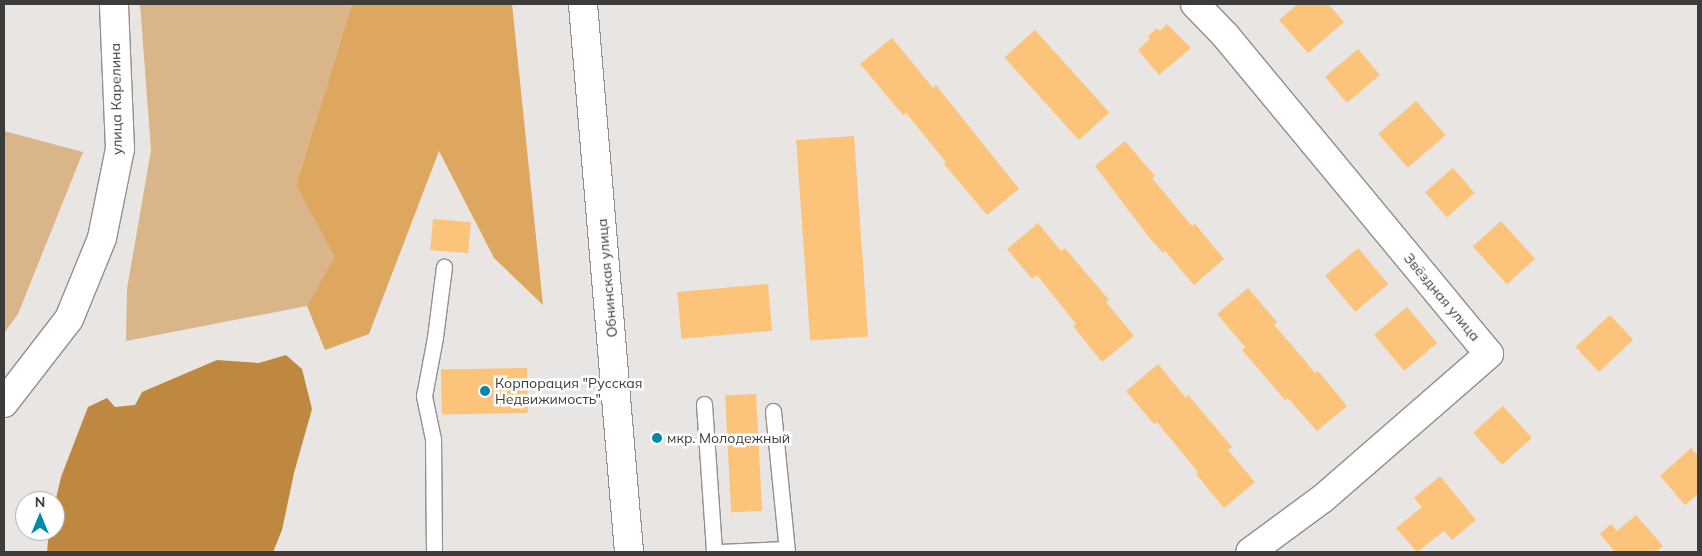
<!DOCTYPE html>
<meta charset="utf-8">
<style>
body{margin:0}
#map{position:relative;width:1702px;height:556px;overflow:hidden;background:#e8e5e2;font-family:Mulish,sans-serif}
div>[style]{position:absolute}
.green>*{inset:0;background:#d9b589}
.forest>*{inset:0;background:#dea75f}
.water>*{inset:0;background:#be8840}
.building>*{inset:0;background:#fcc37b;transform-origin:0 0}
.roads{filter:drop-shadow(1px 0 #928f8c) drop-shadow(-1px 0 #928f8c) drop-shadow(0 1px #928f8c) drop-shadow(0 -1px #928f8c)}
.lane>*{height:15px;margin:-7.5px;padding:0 7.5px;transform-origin:7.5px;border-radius:7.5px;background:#fff}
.street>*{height:28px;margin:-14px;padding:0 14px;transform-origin:14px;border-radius:14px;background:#fff}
.secondary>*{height:28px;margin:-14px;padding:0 14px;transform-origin:14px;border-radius:14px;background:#fff}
.dots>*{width:14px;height:14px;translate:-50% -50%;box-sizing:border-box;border:2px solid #fff;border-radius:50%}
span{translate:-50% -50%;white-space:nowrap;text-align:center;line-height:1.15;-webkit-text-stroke:5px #fff;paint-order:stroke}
.street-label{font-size:14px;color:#3d3c3b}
.poi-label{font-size:14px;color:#3d3c3b}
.left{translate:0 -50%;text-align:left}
.frame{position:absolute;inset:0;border:5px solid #3d3c3b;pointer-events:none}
.north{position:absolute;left:15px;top:491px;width:50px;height:50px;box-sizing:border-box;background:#fff;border:1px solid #b1b1b1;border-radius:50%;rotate:0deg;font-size:14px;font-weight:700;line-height:20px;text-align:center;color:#3d3c3b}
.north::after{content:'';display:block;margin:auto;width:18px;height:22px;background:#0089a9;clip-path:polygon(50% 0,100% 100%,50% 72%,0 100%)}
</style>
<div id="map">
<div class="green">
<i style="clip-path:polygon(140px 4px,352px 4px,296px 185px,336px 257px,307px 306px,126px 341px,127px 289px,151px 150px)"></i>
<i style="clip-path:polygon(4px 131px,83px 152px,18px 314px,4px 333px)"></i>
</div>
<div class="forest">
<i style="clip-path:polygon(352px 4px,512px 4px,543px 305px,494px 258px,439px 151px,369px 334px,325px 350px,307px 306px,335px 257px,296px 185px)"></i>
</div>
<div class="water">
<i style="clip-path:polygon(286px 355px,302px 369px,312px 409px,294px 473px,282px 530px,273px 552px,47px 552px,49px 531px,55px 531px,55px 503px,61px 477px,88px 407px,107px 398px,115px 407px,135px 405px,142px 392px,217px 360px,259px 363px)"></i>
</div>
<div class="building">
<i style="clip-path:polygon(1298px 4px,1328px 4px,1344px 22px,1308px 53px,1279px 20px)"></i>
<i style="clip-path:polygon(1167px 24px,1191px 48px,1159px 75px,1138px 50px,1150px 39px,1148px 36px,1157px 28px,1160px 31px)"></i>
<i style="left:1035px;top:30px;width:111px;height:41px;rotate:48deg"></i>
<i style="clip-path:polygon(892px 38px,933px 88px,936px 85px,1019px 189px,987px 215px,944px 164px,946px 162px,906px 113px,903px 115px,860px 64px)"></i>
<i style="left:1358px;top:49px;width:34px;height:43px;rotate:50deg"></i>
<i style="left:1416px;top:101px;width:45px;height:50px;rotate:49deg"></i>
<i style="left:854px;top:136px;width:201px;height:58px;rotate:86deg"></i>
<i style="clip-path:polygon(1125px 141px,1155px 176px,1152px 178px,1192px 226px,1195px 224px,1224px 259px,1194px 285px,1165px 251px,1163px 253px,1148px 236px,1095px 166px)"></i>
<i style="left:1453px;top:168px;width:33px;height:37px;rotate:49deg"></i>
<i style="left:433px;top:219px;width:38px;height:31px;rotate:5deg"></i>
<i style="left:1501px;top:221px;width:51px;height:38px;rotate:48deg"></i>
<i style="clip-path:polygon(1038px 223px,1061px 251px,1065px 248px,1109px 300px,1106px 302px,1134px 336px,1102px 362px,1073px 326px,1076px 324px,1037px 275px,1032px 279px,1007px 249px)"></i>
<i style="left:1358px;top:248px;width:47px;height:43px;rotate:50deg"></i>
<i style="left:768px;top:284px;width:47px;height:91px;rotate:85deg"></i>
<i style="clip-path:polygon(1248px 288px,1277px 322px,1274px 325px,1302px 357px,1315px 373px,1318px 371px,1347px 406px,1317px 431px,1288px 398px,1285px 400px,1242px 350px,1245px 347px,1217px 314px)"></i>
<i style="left:1407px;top:307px;width:47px;height:43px;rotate:50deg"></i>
<i style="left:1610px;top:315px;width:34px;height:47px;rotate:47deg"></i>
<i style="clip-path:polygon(1158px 364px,1186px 398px,1188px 395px,1232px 447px,1228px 450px,1255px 482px,1224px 508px,1196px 474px,1198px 472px,1157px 422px,1154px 424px,1126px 391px)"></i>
<i style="left:527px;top:368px;width:45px;height:86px;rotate:89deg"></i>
<i style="left:756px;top:394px;width:117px;height:31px;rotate:87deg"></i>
<i style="left:1503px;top:406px;width:43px;height:40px;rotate:48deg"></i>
<i style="clip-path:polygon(1691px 448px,1698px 456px,1698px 494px,1685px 505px,1660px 476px)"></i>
<i style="clip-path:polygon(1440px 476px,1476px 520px,1452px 540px,1444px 531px,1417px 552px,1396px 528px,1422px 507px,1414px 498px)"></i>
<i style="clip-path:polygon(1636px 515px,1663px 546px,1655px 552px,1615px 552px,1600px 534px,1611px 524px,1617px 531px)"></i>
</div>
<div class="roads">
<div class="lane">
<i style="left:704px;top:404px;width:148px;rotate:86.1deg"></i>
<i style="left:773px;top:411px;width:142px;rotate:84.3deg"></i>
<i style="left:434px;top:552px;width:113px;rotate:-90.5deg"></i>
<i style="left:433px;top:439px;width:44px;rotate:-101.8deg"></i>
<i style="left:424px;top:396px;width:60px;rotate:-79.4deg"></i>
<i style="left:435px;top:337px;width:71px;rotate:-82.7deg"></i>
<i style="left:720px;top:552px;width:65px;rotate:-2.6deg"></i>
</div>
<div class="street">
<i style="left:1195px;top:4px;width:43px;rotate:45.9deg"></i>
<i style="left:1225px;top:35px;width:414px;rotate:50.4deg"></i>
<i style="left:1489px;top:354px;width:221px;rotate:139deg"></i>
<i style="left:1322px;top:499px;width:89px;rotate:143.6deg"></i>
<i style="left:4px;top:403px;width:106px;rotate:-52.3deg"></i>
<i style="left:69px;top:319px;width:87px;rotate:-67.8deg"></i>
<i style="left:102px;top:238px;width:91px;rotate:-78.6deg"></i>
<i style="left:120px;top:149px;width:145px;rotate:-92.4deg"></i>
</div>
<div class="secondary">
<i style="left:583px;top:4px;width:550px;rotate:85.2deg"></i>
</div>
</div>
<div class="dots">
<i style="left:485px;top:391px;background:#0089a9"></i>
<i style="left:657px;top:438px;background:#0089a9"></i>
</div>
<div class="street-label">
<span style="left:116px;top:99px;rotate:-91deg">улица Карелина</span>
<span style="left:607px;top:278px;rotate:-95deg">Обнинская улица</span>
<span style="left:1442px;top:297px;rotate:50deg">Звёздная улица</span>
</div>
<div class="poi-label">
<span class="left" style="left:495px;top:391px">Корпорация "Русская<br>Недвижимость"</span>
<span class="left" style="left:667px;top:438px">мкр. Молодежный</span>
</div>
<div class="frame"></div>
<div class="north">N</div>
</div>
